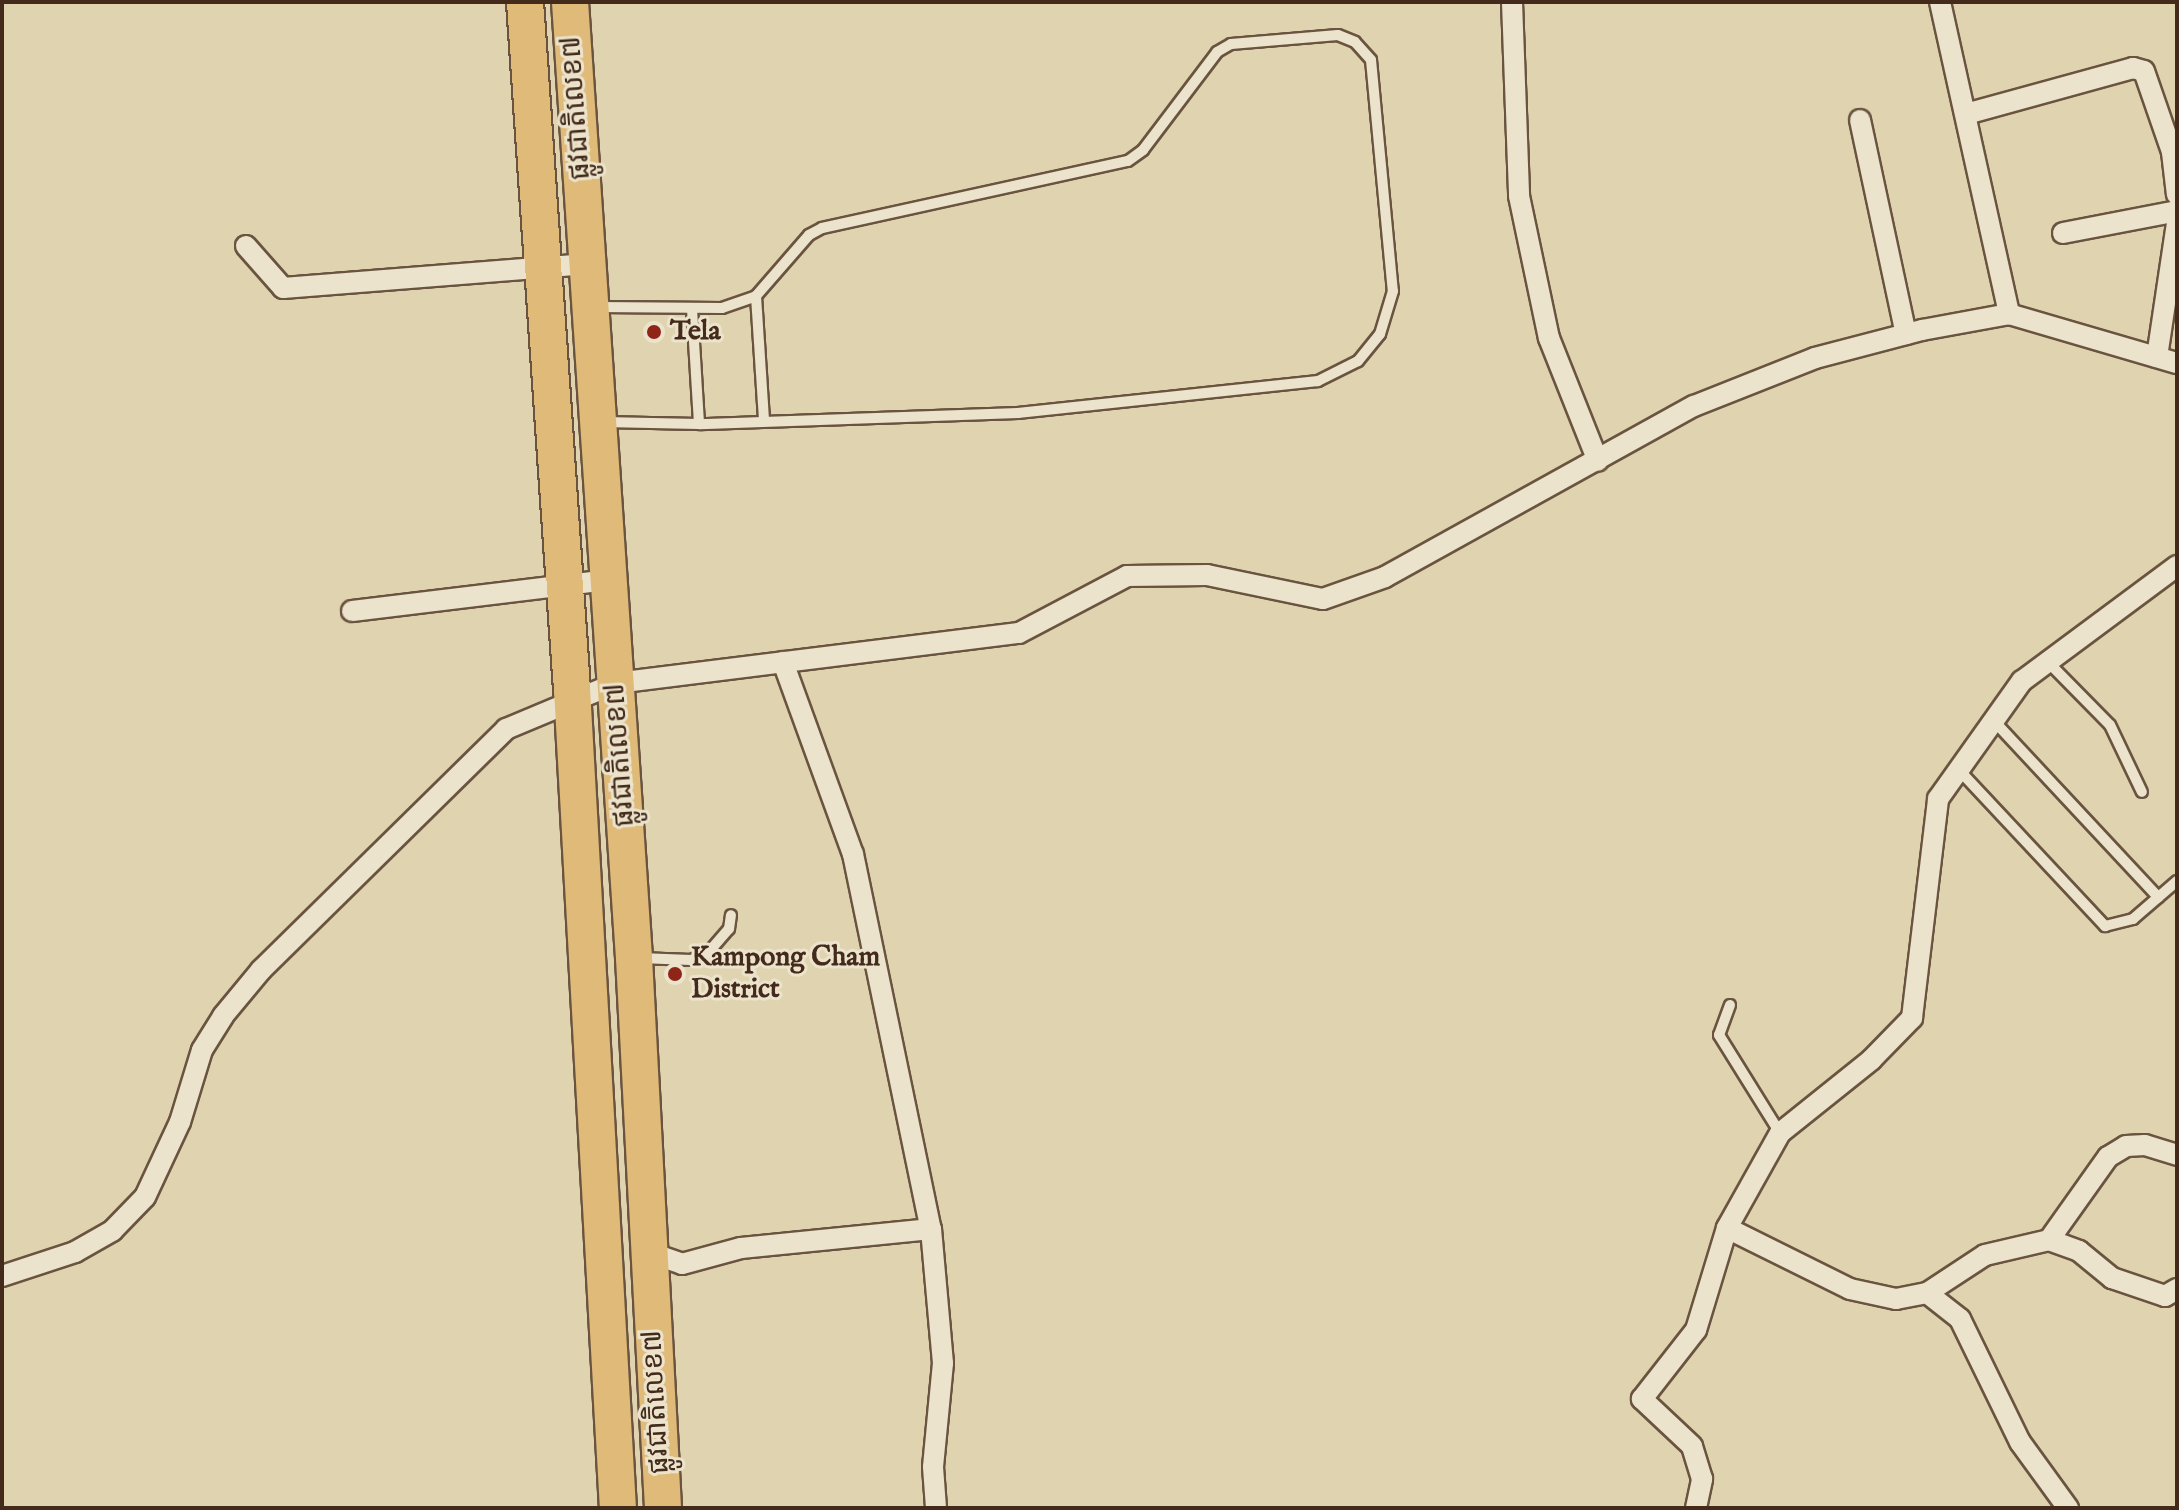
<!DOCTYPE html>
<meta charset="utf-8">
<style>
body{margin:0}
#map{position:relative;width:2179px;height:1510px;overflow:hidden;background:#e0d4b0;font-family:"IM FELL English","Noto Sans Khmer",serif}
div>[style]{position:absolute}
.roads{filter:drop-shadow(2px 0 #6a5440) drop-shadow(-2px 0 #6a5440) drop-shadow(0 2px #6a5440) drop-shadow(0 -2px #6a5440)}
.lane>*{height:10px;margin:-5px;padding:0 5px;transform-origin:5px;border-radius:5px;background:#ebe3cc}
.street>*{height:20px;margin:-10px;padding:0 10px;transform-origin:10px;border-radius:10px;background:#ebe3cc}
.highway>*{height:36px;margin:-18px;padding:0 18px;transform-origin:18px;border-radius:18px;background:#e0ba78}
.dots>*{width:22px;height:22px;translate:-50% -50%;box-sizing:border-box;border:4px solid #ebe3cc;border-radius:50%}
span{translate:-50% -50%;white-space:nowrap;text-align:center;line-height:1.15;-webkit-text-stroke:6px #ebe3cc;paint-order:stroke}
.street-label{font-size:28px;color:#432a1b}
.poi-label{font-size:28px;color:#432a1b;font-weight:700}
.left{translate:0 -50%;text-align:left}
.frame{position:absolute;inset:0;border:4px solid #432a1b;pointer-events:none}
</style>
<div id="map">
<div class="roads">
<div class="lane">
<i style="left:756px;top:296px;width:125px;rotate:86.3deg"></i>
<i style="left:596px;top:307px;width:126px;rotate:0.5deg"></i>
<i style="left:722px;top:308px;width:36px;rotate:-19deg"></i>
<i style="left:756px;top:296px;width:81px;rotate:-49deg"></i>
<i style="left:809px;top:235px;width:15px;rotate:-28deg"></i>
<i style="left:822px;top:228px;width:313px;rotate:-12.4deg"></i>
<i style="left:1128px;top:161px;width:19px;rotate:-36deg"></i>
<i style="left:1143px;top:150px;width:123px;rotate:-52.9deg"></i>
<i style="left:1217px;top:52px;width:16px;rotate:-30deg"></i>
<i style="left:1231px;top:44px;width:107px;rotate:-4.8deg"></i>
<i style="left:1338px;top:35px;width:18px;rotate:22deg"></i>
<i style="left:1355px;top:42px;width:24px;rotate:48deg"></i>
<i style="left:1371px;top:60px;width:232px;rotate:84.6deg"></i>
<i style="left:1393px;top:291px;width:45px;rotate:106.8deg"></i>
<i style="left:1380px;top:334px;width:35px;rotate:129deg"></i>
<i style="left:1358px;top:361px;width:45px;rotate:153.4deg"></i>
<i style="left:1318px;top:381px;width:302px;rotate:173.9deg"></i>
<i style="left:1018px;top:413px;width:319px;rotate:178deg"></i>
<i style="left:699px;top:424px;width:96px;rotate:-178.8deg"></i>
<i style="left:692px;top:309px;width:115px;rotate:86.5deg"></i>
<i style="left:2048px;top:662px;width:88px;rotate:45.5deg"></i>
<i style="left:2110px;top:725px;width:74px;rotate:64.5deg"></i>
<i style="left:1994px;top:721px;width:241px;rotate:47deg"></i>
<i style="left:1959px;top:770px;width:214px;rotate:46.9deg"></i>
<i style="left:2105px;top:926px;width:29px;rotate:-14deg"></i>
<i style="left:2133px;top:919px;width:58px;rotate:-40.8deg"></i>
<i style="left:640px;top:958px;width:51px;rotate:2.2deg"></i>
<i style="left:691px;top:960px;width:17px;rotate:-21deg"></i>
<i style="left:707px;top:954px;width:33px;rotate:-49deg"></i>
<i style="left:729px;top:929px;width:14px;rotate:-82deg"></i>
<i style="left:1730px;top:1005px;width:32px;rotate:110deg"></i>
<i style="left:1719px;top:1035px;width:115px;rotate:58.1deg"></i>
</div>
<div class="street">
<i style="left:1512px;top:2px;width:194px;rotate:87.9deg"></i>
<i style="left:1519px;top:196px;width:145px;rotate:78.1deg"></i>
<i style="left:1549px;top:338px;width:132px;rotate:68.3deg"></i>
<i style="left:1940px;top:2px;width:320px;rotate:77.5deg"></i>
<i style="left:1966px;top:114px;width:173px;rotate:-15.4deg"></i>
<i style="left:2133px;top:68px;width:11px;rotate:15deg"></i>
<i style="left:2144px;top:71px;width:86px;rotate:70.9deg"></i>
<i style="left:2172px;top:152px;width:43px;rotate:83.4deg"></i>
<i style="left:1860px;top:120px;width:219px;rotate:77.9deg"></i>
<i style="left:2063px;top:233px;width:116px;rotate:-10.9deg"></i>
<i style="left:246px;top:246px;width:56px;rotate:48.6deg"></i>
<i style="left:283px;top:288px;width:305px;rotate:-4.5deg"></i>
<i style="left:2157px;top:357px;width:135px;rotate:-81.5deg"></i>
<i style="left:352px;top:611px;width:259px;rotate:-6.9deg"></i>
<i style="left:783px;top:662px;width:204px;rotate:70deg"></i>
<i style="left:853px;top:854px;width:383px;rotate:78.3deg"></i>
<i style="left:931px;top:1229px;width:135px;rotate:84.9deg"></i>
<i style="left:943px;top:1363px;width:104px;rotate:95.5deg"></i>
<i style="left:933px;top:1467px;width:41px;rotate:85.8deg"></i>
<i style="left:1727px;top:1228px;width:137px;rotate:26.4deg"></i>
<i style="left:1850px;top:1289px;width:47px;rotate:12.3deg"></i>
<i style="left:1896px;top:1299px;width:32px;rotate:-11deg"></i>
<i style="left:1927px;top:1293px;width:69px;rotate:-33.2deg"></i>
<i style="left:1985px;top:1255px;width:66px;rotate:-13.2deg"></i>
<i style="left:2049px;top:1240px;width:32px;rotate:20deg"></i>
<i style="left:2079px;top:1251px;width:43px;rotate:39.3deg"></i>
<i style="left:2112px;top:1278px;width:56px;rotate:18.8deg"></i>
<i style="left:2165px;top:1296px;width:14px;rotate:-30deg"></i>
<i style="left:2049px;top:1240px;width:102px;rotate:-54.6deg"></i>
<i style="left:2108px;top:1157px;width:21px;rotate:-31deg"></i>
<i style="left:2126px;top:1146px;width:19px;rotate:-3deg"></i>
<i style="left:2145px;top:1145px;width:34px;rotate:17deg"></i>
<i style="left:648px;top:1252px;width:36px;rotate:19deg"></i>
<i style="left:682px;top:1264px;width:61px;rotate:-15.2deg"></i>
<i style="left:741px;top:1248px;width:191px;rotate:-5.7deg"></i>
<i style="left:2px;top:1276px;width:77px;rotate:-18.2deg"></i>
<i style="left:75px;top:1252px;width:43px;rotate:-29.6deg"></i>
<i style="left:112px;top:1231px;width:47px;rotate:-45.9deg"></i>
<i style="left:145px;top:1197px;width:83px;rotate:-65deg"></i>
<i style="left:180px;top:1122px;width:75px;rotate:-73deg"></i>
<i style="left:202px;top:1050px;width:40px;rotate:-58deg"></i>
<i style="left:223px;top:1016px;width:60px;rotate:-50.4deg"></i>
<i style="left:261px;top:970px;width:344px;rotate:-44.5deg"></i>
<i style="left:506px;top:729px;width:119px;rotate:-22.7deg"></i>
<i style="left:616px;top:683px;width:406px;rotate:-7.1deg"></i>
<i style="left:1019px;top:633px;width:122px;rotate:-27.8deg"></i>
<i style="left:1127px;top:576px;width:80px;rotate:-0.7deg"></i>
<i style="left:1207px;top:575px;width:118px;rotate:11.7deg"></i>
<i style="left:1323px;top:599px;width:66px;rotate:-19.5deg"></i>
<i style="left:1385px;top:577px;width:353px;rotate:-29deg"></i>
<i style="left:1694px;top:406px;width:130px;rotate:-21.6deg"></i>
<i style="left:1815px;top:358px;width:111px;rotate:-14.7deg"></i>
<i style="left:1922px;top:330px;width:88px;rotate:-10.4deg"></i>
<i style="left:2009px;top:314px;width:175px;rotate:16.3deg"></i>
<i style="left:1927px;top:1293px;width:42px;rotate:38.2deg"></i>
<i style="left:1960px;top:1319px;width:137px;rotate:64deg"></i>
<i style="left:2020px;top:1442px;width:82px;rotate:54deg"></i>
<i style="left:1696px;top:1508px;width:30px;rotate:-78deg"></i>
<i style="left:1702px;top:1479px;width:34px;rotate:-107deg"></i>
<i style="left:1692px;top:1446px;width:69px;rotate:-136.8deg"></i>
<i style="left:1642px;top:1399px;width:88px;rotate:-52deg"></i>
<i style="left:1696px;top:1330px;width:107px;rotate:-73.1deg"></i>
<i style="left:1727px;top:1228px;width:109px;rotate:-60.8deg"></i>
<i style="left:1780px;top:1133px;width:117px;rotate:-38.7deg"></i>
<i style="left:1871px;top:1060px;width:59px;rotate:-45.7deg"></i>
<i style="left:1912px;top:1018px;width:221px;rotate:-83.2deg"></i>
<i style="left:1938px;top:799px;width:145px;rotate:-54.6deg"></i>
<i style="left:2022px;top:681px;width:193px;rotate:-36.6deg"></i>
</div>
<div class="highway">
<i style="left:525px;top:2px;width:689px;rotate:86.09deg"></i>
<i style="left:572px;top:689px;width:820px;rotate:86.79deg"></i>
<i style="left:570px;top:2px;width:958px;rotate:86.17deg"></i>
<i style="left:634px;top:958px;width:551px;rotate:86.98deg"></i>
</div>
</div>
<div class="dots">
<i style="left:654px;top:332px;background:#8f2418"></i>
<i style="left:675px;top:974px;background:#8f2418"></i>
</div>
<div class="street-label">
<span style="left:577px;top:108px;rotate:-94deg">ផ្លូវជាតិលេខ៧</span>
<span style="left:621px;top:755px;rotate:-94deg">ផ្លូវជាតិលេខ៧</span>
<span style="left:657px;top:1402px;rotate:-93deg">ផ្លូវជាតិលេខ៧</span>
</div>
<div class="poi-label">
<span class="left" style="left:670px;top:332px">Tela</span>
<span class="left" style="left:691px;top:974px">Kampong Cham<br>District</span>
</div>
<div class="frame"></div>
</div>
